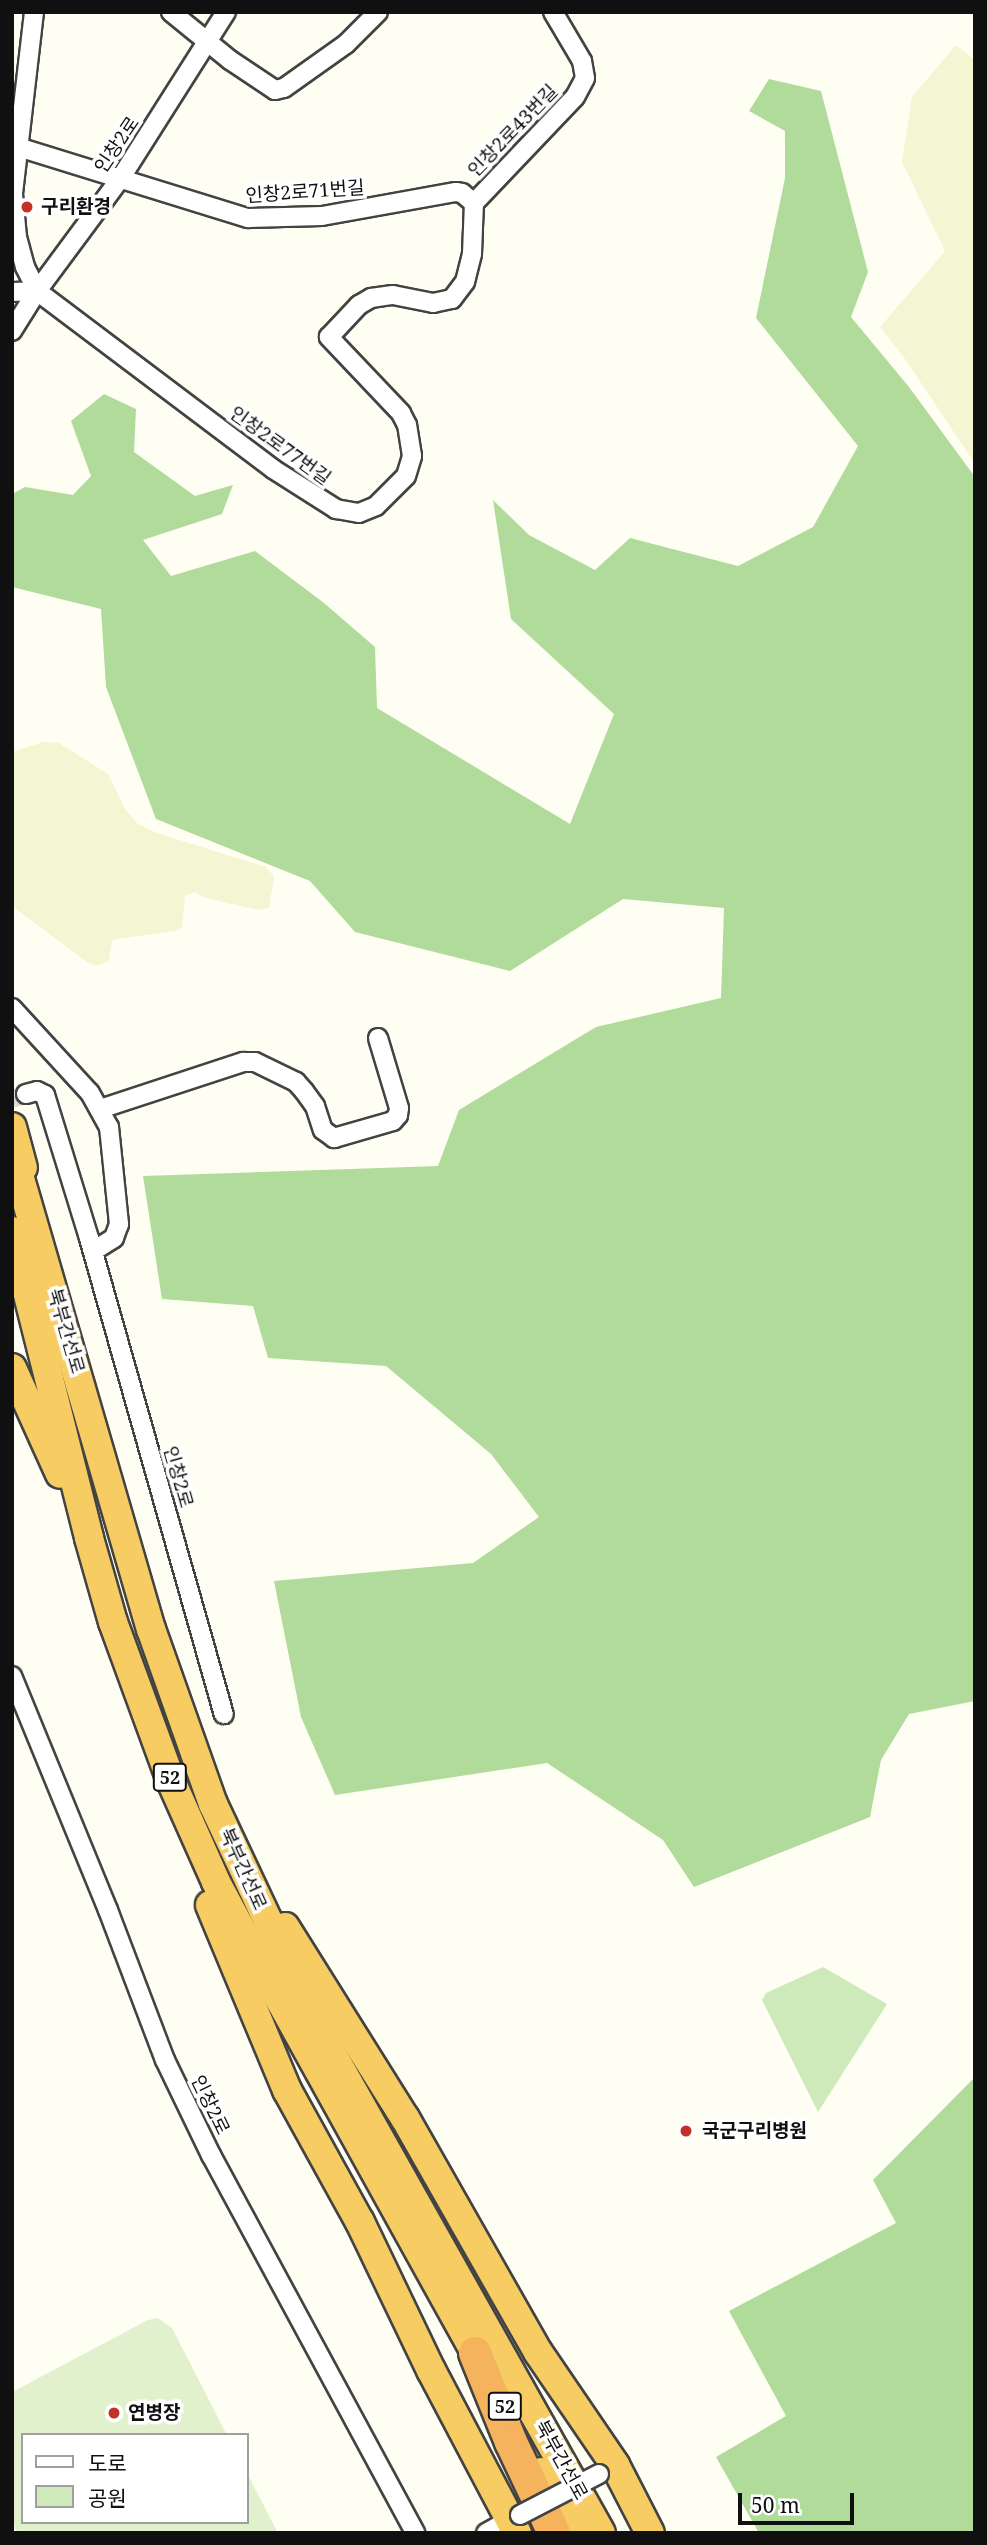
<!DOCTYPE html>
<meta charset="utf-8">
<style>
body{margin:0}
#map{position:relative;width:987px;height:2545px;overflow:hidden;background:#fffef3;font-family:"Noto Serif","Noto Sans KR",serif}
div>[style]{position:absolute}
.farmland>*{inset:0;background:#f4f5d2}
.green>*{inset:0;background:#ceeabb}
.forest>*{inset:0;background:#b0db9b}
.pitch>*{inset:0;background:#e1f1cd}
.minor-tunnel>*{height:18px;margin-top:-9px;transform-origin:0;background:repeating-linear-gradient(90deg,#dbdad1 0 18px,transparent 0 27px)}
.roads{filter:drop-shadow(2px 0 #434343) drop-shadow(-2px 0 #434343) drop-shadow(0 2px #434343) drop-shadow(0 -2px #434343)}
.minor>*{height:18px;margin:-9px;padding:0 9px;transform-origin:9px;border-radius:9px;background:#fff}
.trunk>*{height:28px;margin:-14px;padding:0 14px;transform-origin:14px;border-radius:14px;background:#f6cc63}
.motorway>*{height:32px;margin:-16px;padding:0 16px;transform-origin:16px;border-radius:16px;background:#f4b35c}
.bridges{filter:drop-shadow(2px 0 #434343) drop-shadow(-2px 0 #434343) drop-shadow(0 2px #434343) drop-shadow(0 -2px #434343)}
.minor-bridge>*{height:18px;margin:-9px;padding:0 9px;transform-origin:9px;border-radius:9px;background:#fff}
.dots>*{width:19px;height:19px;translate:-50% -50%;box-sizing:border-box;border:4px solid #fff;border-radius:50%}
span{translate:-50% -50%;white-space:nowrap;text-align:center;line-height:1.15;-webkit-text-stroke:7px #fff;paint-order:stroke}
.shield-label span{padding:2px 5px;background:#fff;border:2px solid;border-radius:5px;-webkit-text-stroke-width:0}
.shield-label{font-size:18px;color:#101010;font-weight:700}
.street-label{font-size:19px;color:#101010}
.poi-label{font-size:19px;color:#101010;font-weight:700}
.left{translate:0 -50%;text-align:left}
.frame{position:absolute;inset:0;border:14px solid #101010;pointer-events:none}
.legend{position:absolute;left:21px;top:2433px;width:228px;height:91px;box-sizing:border-box;background:#fff;border:2px solid #9f9f9f;margin:0;padding:9px 12px;list-style:none;font-size:21px;color:#101010}
.legend li{display:flex;align-items:center;gap:14px;height:35px}
.legend b{width:35px;border:2px solid #9f9f9f}
.scale{position:absolute;left:738px;top:2493px;width:116px;height:32px;box-sizing:border-box;border:4px solid #101010;border-top:0;padding-left:9px;font-size:21px;line-height:24px;white-space:nowrap;color:#101010;-webkit-text-stroke:5px #fff;paint-order:stroke}
</style>
<div id="map">
<div class="farmland">
<i style="clip-path:polygon(956px 45px,975px 60px,975px 464px,903px 356px,880px 327px,945px 251px,902px 162px,912px 97px)"></i>
<i style="clip-path:polygon(43px 742px,59px 743px,108px 774px,125px 809px,138px 824px,157px 833px,266px 867px,274px 877px,269px 908px,258px 910px,206px 898px,195px 892px,185px 896px,182px 927px,175px 931px,116px 939px,112px 941px,109px 961px,96px 966px,87px 962px,12px 906px,12px 752px)"></i>
</div>
<div class="green">
<i style="clip-path:polygon(823px 1967px,887px 2004px,818px 2112px,762px 2000px,766px 1993px)"></i>
</div>
<div class="forest">
<i style="clip-path:polygon(769px 79px,821px 91px,868px 272px,851px 317px,909px 387px,975px 477px,975px 1701px,909px 1714px,881px 1760px,870px 1817px,694px 1887px,663px 1840px,547px 1763px,335px 1795px,301px 1717px,274px 1581px,473px 1563px,539px 1517px,491px 1454px,386px 1366px,268px 1358px,253px 1306px,162px 1299px,143px 1176px,438px 1166px,459px 1110px,596px 1027px,721px 998px,724px 908px,623px 899px,510px 971px,355px 932px,310px 881px,156px 819px,106px 687px,101px 609px,12px 587px,12px 494px,25px 487px,73px 495px,91px 476px,71px 421px,104px 394px,136px 409px,134px 452px,195px 496px,233px 485px,222px 514px,143px 540px,171px 576px,255px 551px,324px 603px,375px 647px,377px 708px,570px 824px,614px 714px,511px 619px,493px 500px,529px 535px,595px 570px,630px 538px,738px 566px,813px 527px,858px 446px,756px 318px,785px 178px,785px 131px,749px 111px)"></i>
<i style="clip-path:polygon(975px 2077px,975px 2533px,759px 2533px,716px 2457px,786px 2416px,729px 2311px,896px 2223px,873px 2180px)"></i>
</div>
<div class="pitch">
<i style="clip-path:polygon(158px 2318px,172px 2328px,227px 2435px,23px 2435px,23px 2522px,247px 2522px,247px 2473px,278px 2533px,18px 2533px,12px 2522px,12px 2392px,148px 2320px)"></i>
</div>
<div class="minor-tunnel">
<i style="left:12px;top:1099px;width:15px;rotate:-20deg"></i>
</div>
<div class="roads">
<div class="minor">
<i style="left:34px;top:12px;width:183px;rotate:96.6deg"></i>
<i style="left:13px;top:194px;width:43px;rotate:84.7deg"></i>
<i style="left:17px;top:237px;width:31px;rotate:75deg"></i>
<i style="left:25px;top:267px;width:27px;rotate:63deg"></i>
<i style="left:37px;top:291px;width:296px;rotate:37deg"></i>
<i style="left:273px;top:469px;width:75px;rotate:32.4deg"></i>
<i style="left:336px;top:509px;width:23px;rotate:10deg"></i>
<i style="left:359px;top:513px;width:18px;rotate:-22deg"></i>
<i style="left:376px;top:506px;width:42px;rotate:-45deg"></i>
<i style="left:406px;top:476px;width:21px;rotate:-73deg"></i>
<i style="left:412px;top:456px;width:31px;rotate:-99deg"></i>
<i style="left:407px;top:425px;width:13px;rotate:-117deg"></i>
<i style="left:401px;top:413px;width:105px;rotate:-133.5deg"></i>
<i style="left:329px;top:337px;width:44px;rotate:-46.8deg"></i>
<i style="left:359px;top:305px;width:14px;rotate:-30deg"></i>
<i style="left:371px;top:298px;width:22px;rotate:-8deg"></i>
<i style="left:393px;top:295px;width:41px;rotate:11.3deg"></i>
<i style="left:433px;top:303px;width:19px;rotate:-12deg"></i>
<i style="left:452px;top:299px;width:21px;rotate:-53deg"></i>
<i style="left:465px;top:282px;width:29px;rotate:-76deg"></i>
<i style="left:472px;top:254px;width:51px;rotate:-87.8deg"></i>
<i style="left:171px;top:12px;width:76px;rotate:39.1deg"></i>
<i style="left:230px;top:60px;width:54px;rotate:33.7deg"></i>
<i style="left:275px;top:90px;width:9px;rotate:-13deg"></i>
<i style="left:284px;top:88px;width:76px;rotate:-35.4deg"></i>
<i style="left:346px;top:44px;width:45px;rotate:-45deg"></i>
<i style="left:18px;top:147px;width:241px;rotate:17.2deg"></i>
<i style="left:248px;top:218px;width:74px;rotate:-1.5deg"></i>
<i style="left:322px;top:216px;width:136px;rotate:-10.2deg"></i>
<i style="left:456px;top:192px;width:6px;rotate:9deg"></i>
<i style="left:462px;top:193px;width:16px;rotate:40deg"></i>
<i style="left:474px;top:203px;width:146px;rotate:-46.4deg"></i>
<i style="left:575px;top:97px;width:21px;rotate:-62deg"></i>
<i style="left:585px;top:78px;width:17px;rotate:-100deg"></i>
<i style="left:582px;top:61px;width:57px;rotate:-120.6deg"></i>
<i style="left:12px;top:292px;width:25px;rotate:-2deg"></i>
<i style="left:12px;top:331px;width:47px;rotate:-58deg"></i>
<i style="left:37px;top:291px;width:139px;rotate:-53.5deg"></i>
<i style="left:120px;top:179px;width:198px;rotate:-57.6deg"></i>
<i style="left:12px;top:1008px;width:115px;rotate:47.5deg"></i>
<i style="left:90px;top:1093px;width:39px;rotate:61deg"></i>
<i style="left:109px;top:1127px;width:98px;rotate:84.1deg"></i>
<i style="left:119px;top:1224px;width:15px;rotate:110deg"></i>
<i style="left:114px;top:1238px;width:25px;rotate:148deg"></i>
<i style="left:26px;top:1094px;width:11px;rotate:-15deg"></i>
<i style="left:37px;top:1091px;width:9px;rotate:27deg"></i>
<i style="left:45px;top:1095px;width:150px;rotate:72.9deg"></i>
<i style="left:89px;top:1238px;width:495px;rotate:74.2deg"></i>
<i style="left:100px;top:1109px;width:151px;rotate:-18.2deg"></i>
<i style="left:243px;top:1062px;width:12px"></i>
<i style="left:255px;top:1062px;width:46px;rotate:26deg"></i>
<i style="left:296px;top:1082px;width:12px;rotate:48deg"></i>
<i style="left:304px;top:1091px;width:19px;rotate:54deg"></i>
<i style="left:315px;top:1106px;width:25px;rotate:72deg"></i>
<i style="left:323px;top:1130px;width:14px;rotate:36deg"></i>
<i style="left:334px;top:1138px;width:61px;rotate:-16.1deg"></i>
<i style="left:393px;top:1121px;width:8px;rotate:-50deg"></i>
<i style="left:398px;top:1115px;width:7px;rotate:-82deg"></i>
<i style="left:399px;top:1108px;width:73px;rotate:-106.7deg"></i>
<i style="left:12px;top:1676px;width:253px;rotate:67.7deg"></i>
<i style="left:108px;top:1910px;width:160px;rotate:69.2deg"></i>
<i style="left:165px;top:2060px;width:106px;rotate:64.2deg"></i>
<i style="left:211px;top:2155px;width:430px;rotate:61.6deg"></i>
<i style="left:486px;top:2533px;width:35px;rotate:-29deg"></i>
</div>
<div class="trunk">
<i style="left:12px;top:1127px;width:42px;rotate:75deg"></i>
<i style="left:12px;top:1151px;width:498px;rotate:73.8deg"></i>
<i style="left:151px;top:1629px;width:186px;rotate:70.5deg"></i>
<i style="left:213px;top:1804px;width:254px;rotate:64.8deg"></i>
<i style="left:321px;top:2034px;width:572px;rotate:60.7deg"></i>
<i style="left:12px;top:1231px;width:317px;rotate:75.9deg"></i>
<i style="left:89px;top:1538px;width:87px;rotate:74.1deg"></i>
<i style="left:113px;top:1622px;width:171px;rotate:69.9deg"></i>
<i style="left:172px;top:1783px;width:108px;rotate:66deg"></i>
<i style="left:216px;top:1882px;width:85px;rotate:61.9deg"></i>
<i style="left:256px;top:1957px;width:474px;rotate:61deg"></i>
<i style="left:12px;top:1368px;width:116px;rotate:65.6deg"></i>
<i style="left:210px;top:1905px;width:200px;rotate:67.4deg"></i>
<i style="left:287px;top:2090px;width:151px;rotate:61.1deg"></i>
<i style="left:360px;top:2222px;width:164px;rotate:64.4deg"></i>
<i style="left:431px;top:2370px;width:184px;rotate:62.2deg"></i>
<i style="left:285px;top:1927px;width:226px;rotate:57.9deg"></i>
<i style="left:405px;top:2118px;width:269px;rotate:60.4deg"></i>
<i style="left:538px;top:2352px;width:137px;rotate:55.7deg"></i>
<i style="left:615px;top:2465px;width:76px;rotate:62.8deg"></i>
<i style="left:541px;top:2472px;width:70px;rotate:60.9deg"></i>
</div>
<div class="motorway">
<i style="left:475px;top:2353px;width:96px;rotate:68deg"></i>
<i style="left:511px;top:2442px;width:101px;rotate:64.7deg"></i>
</div>
</div>
<div class="bridges">
<div class="minor-bridge">
<i style="left:520px;top:2515px;width:89px;rotate:-27.4deg"></i>
</div>
</div>
<div class="dots">
<i style="left:27px;top:207px;background:#c13127"></i>
<i style="left:686px;top:2131px;background:#c13127"></i>
<i style="left:114px;top:2413px;background:#c13127"></i>
</div>
<div class="shield-label">
<span style="left:170px;top:1777px">52</span>
<span style="left:505px;top:2406px">52</span>
</div>
<div class="street-label">
<span style="left:513px;top:131px;rotate:-46deg">인창2로43번길</span>
<span style="left:117px;top:145px;rotate:-56deg">인창2로</span>
<span style="left:305px;top:192px;rotate:-4deg">인창2로71번길</span>
<span style="left:280px;top:446px;rotate:36deg">인창2로77번길</span>
<span style="left:66px;top:1331px;rotate:74deg">북부간선로</span>
<span style="left:178px;top:1477px;rotate:74deg">인창2로</span>
<span style="left:243px;top:1869px;rotate:66deg">북부간선로</span>
<span style="left:210px;top:2105px;rotate:64deg">인창2로</span>
<span style="left:561px;top:2460px;rotate:61deg">북부간선로</span>
</div>
<div class="poi-label">
<span class="left" style="left:41px;top:207px">구리환경</span>
<span class="left" style="left:702px;top:2131px">국군구리병원</span>
<span class="left" style="left:128px;top:2413px">연병장</span>
</div>
<div class="frame"></div>
<ul class="legend">
<li><b style="height:9px;background:#fff"></b>도로</li>
<li><b style="height:19px;background:#ceeabb"></b>공원</li>
</ul>
<div class="scale">50 m</div>
</div>
